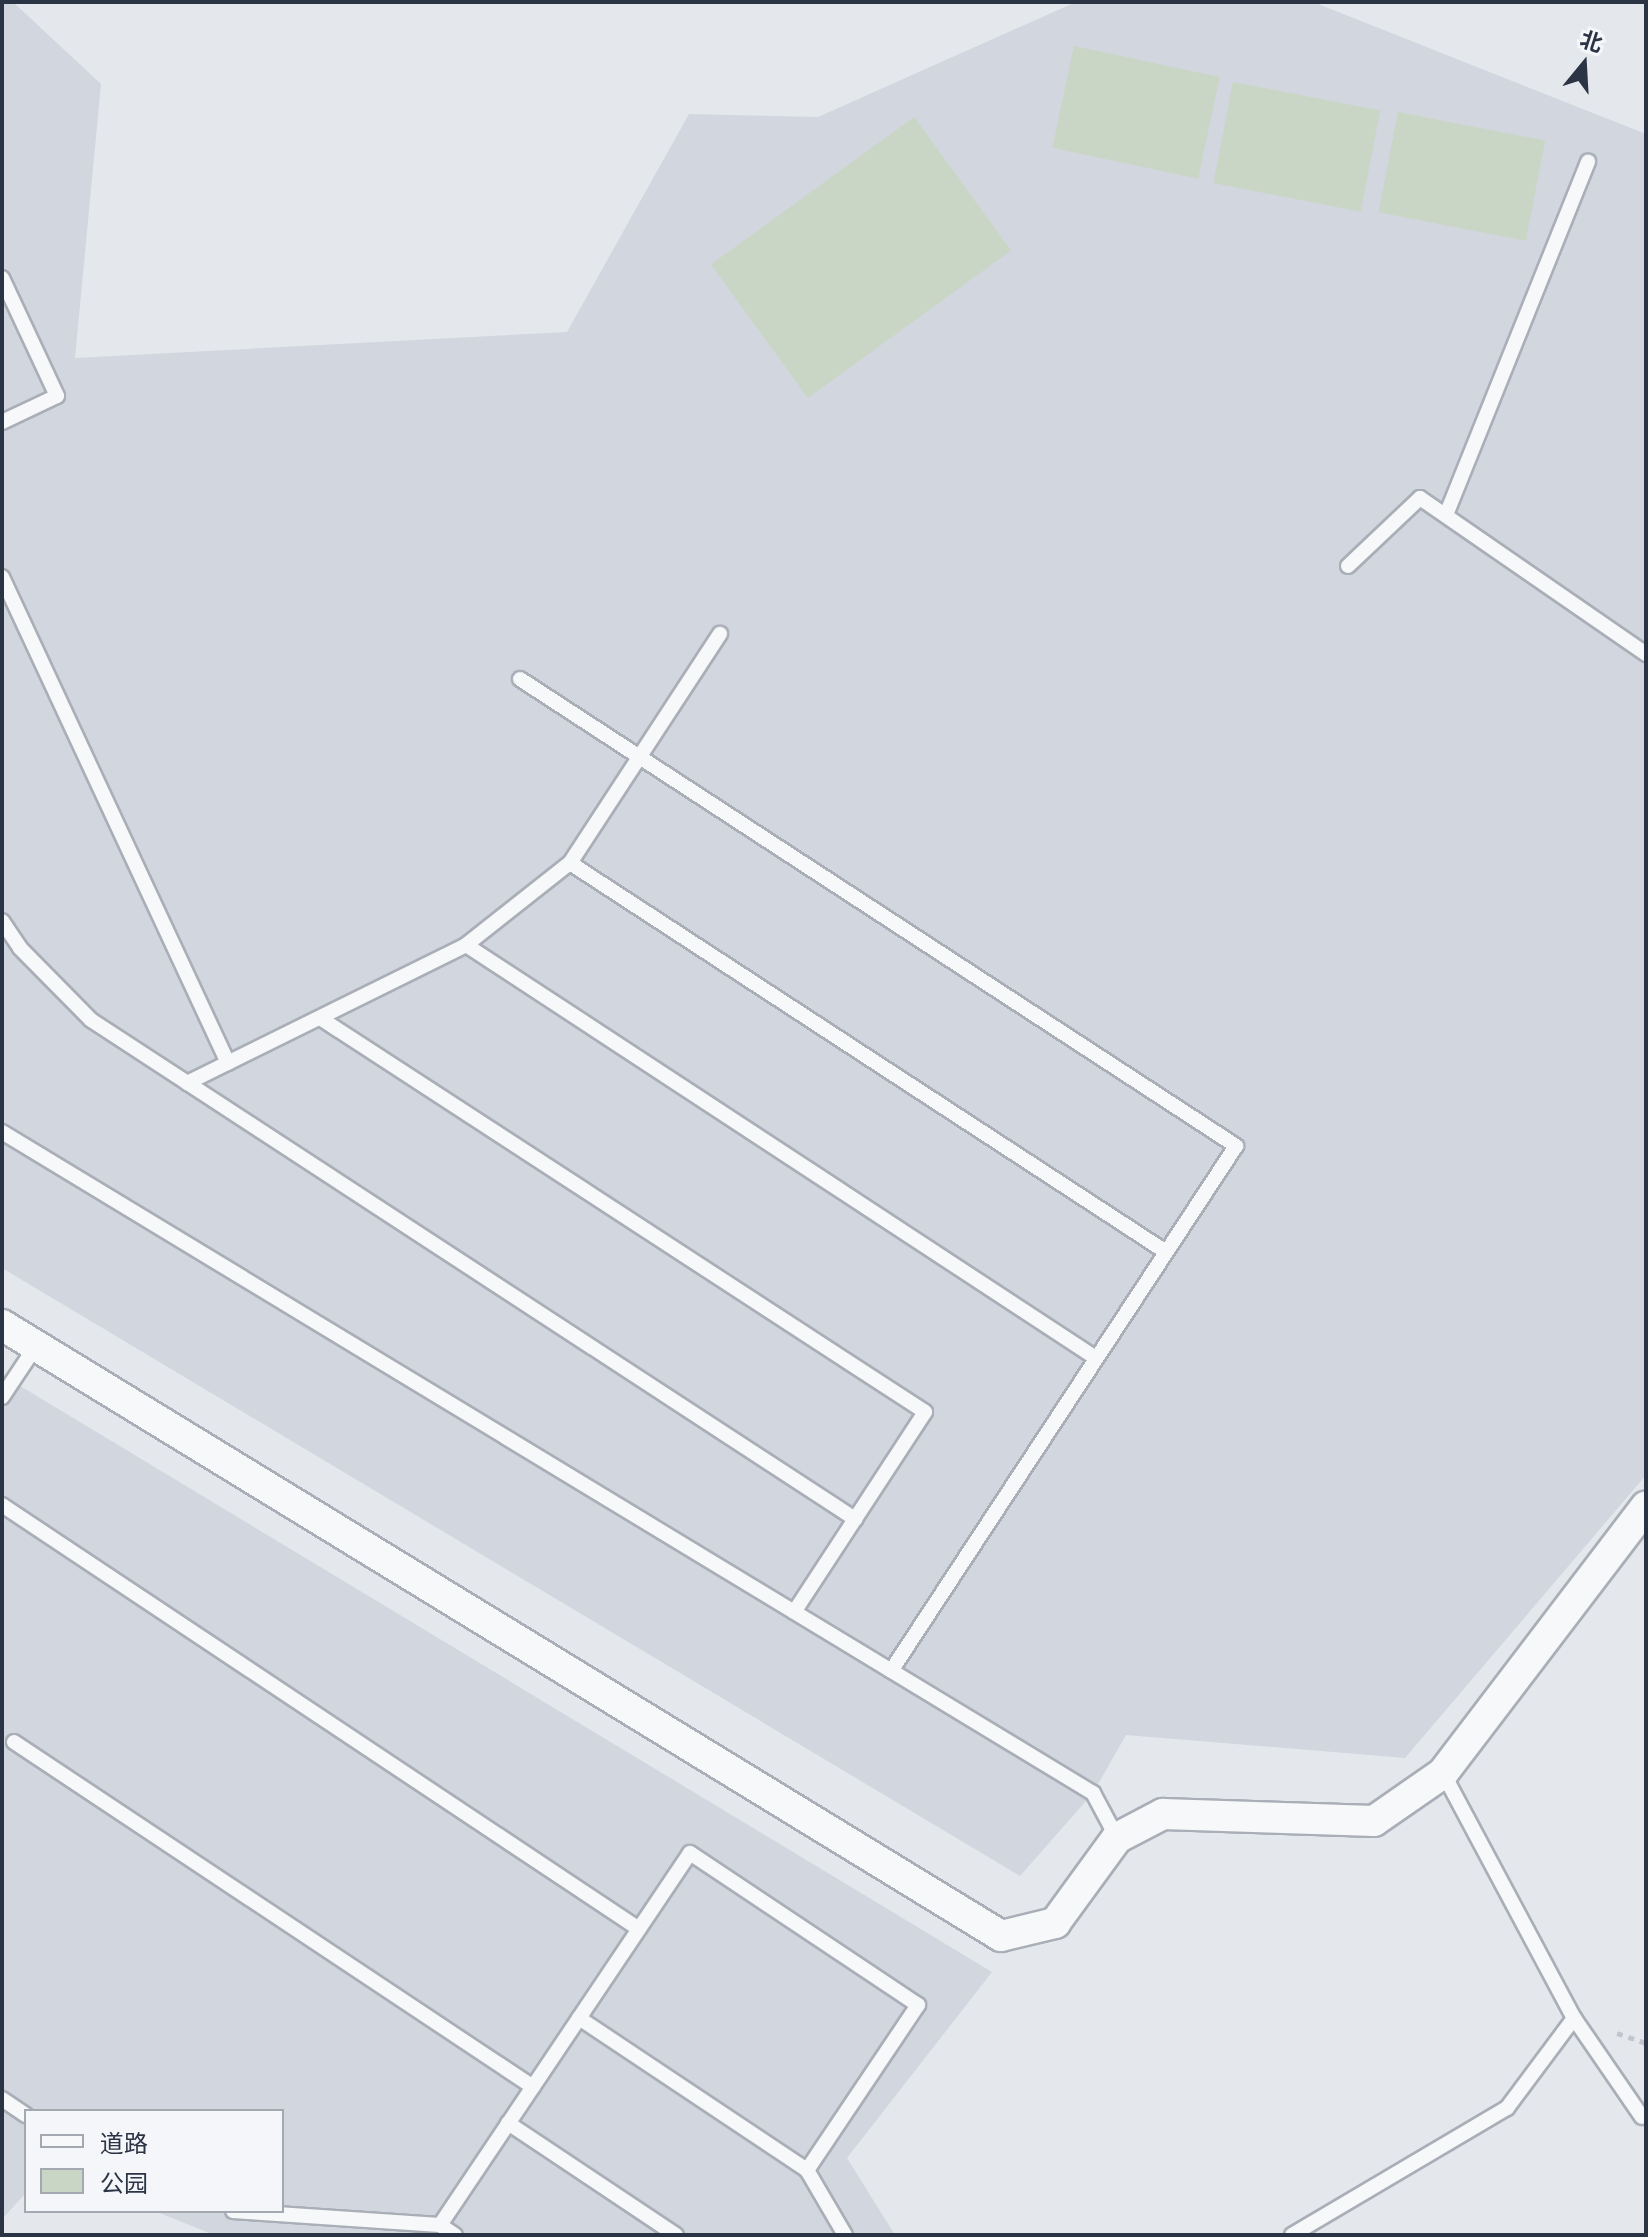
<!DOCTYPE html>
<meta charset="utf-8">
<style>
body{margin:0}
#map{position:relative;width:1648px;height:2237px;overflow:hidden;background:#e4e7ec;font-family:Inter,"Noto Sans SC",sans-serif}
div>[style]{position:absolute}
.built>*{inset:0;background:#d2d6de}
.green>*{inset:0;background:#c9d6c5;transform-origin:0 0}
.path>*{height:5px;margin-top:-2.5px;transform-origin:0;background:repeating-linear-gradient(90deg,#c2c5cb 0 6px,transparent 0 12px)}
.roads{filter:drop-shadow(2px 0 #a9aeb7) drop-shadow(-2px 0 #a9aeb7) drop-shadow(0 2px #a9aeb7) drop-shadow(0 -2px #a9aeb7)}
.lane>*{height:14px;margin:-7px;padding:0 7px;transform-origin:7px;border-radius:7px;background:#f7f8fa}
.street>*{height:30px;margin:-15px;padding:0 15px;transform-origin:15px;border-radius:15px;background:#f7f8fa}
span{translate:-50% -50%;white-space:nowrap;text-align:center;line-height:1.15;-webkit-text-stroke:6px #f4f6f9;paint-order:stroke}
.frame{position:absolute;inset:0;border:4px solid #2b3445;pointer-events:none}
.legend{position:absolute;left:24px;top:2109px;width:260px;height:104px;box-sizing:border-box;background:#f4f6f9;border:2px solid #a4a8b1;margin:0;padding:10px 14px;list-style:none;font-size:24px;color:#2b3445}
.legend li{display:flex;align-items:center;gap:16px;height:40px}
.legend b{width:40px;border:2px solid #a4a8b1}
.north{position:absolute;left:1544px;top:24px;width:80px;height:80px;-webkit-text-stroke:6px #f4f6f9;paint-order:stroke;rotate:18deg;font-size:22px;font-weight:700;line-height:32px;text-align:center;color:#2b3445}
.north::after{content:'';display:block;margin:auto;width:28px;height:36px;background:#2b3445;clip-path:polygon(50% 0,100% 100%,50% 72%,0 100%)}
</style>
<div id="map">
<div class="built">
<i style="clip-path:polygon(2px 2px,13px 2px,101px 84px,75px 358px,567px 332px,689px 114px,818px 117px,1076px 2px,1313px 2px,1646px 134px,1646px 1475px,1405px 1758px,1126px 1735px,1093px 1793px,1020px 1876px,2px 1268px)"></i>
<i style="clip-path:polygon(2px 1375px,992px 1972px,847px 2158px,895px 2235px,214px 2235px,155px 2211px,282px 2211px,282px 2111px,26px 2111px,26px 2193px,2px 2219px)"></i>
</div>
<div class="green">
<i style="left:1074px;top:46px;width:149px;height:104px;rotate:12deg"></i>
<i style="left:1233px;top:82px;width:150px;height:103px;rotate:11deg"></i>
<i style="left:1398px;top:112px;width:150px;height:102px;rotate:11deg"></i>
<i style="left:914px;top:117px;width:165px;height:251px;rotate:54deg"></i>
</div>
<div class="path">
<i style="left:1617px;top:2033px;width:31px;rotate:19deg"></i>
</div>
<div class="roads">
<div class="lane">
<i style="left:2px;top:278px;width:130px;rotate:65deg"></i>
<i style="left:57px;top:396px;width:61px;rotate:154.7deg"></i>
<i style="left:1446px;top:515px;width:381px;rotate:-68.1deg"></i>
<i style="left:1348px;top:566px;width:99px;rotate:-43.4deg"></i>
<i style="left:1420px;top:498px;width:275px;rotate:34.6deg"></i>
<i style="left:2px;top:577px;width:536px;rotate:65.06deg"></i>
<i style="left:520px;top:679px;width:855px;rotate:33.11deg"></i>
<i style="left:1236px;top:1146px;width:628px;rotate:123.31deg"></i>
<i style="left:570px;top:863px;width:712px;rotate:33.13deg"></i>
<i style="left:2px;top:921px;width:32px;rotate:56deg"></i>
<i style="left:20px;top:948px;width:101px;rotate:45.4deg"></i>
<i style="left:91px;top:1020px;width:913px;rotate:33.15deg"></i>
<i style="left:466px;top:945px;width:753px;rotate:33.25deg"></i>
<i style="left:320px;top:1018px;width:722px;rotate:33.07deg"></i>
<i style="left:925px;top:1412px;width:239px;rotate:123.2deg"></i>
<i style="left:187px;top:1083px;width:311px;rotate:-26.3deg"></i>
<i style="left:466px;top:945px;width:132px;rotate:-38.3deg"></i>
<i style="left:570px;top:863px;width:274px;rotate:-56.8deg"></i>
<i style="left:2px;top:1132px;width:1276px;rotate:31.21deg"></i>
<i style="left:1093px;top:1793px;width:51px;rotate:61.9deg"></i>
<i style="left:2px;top:1397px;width:61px;rotate:-56.3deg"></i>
<i style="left:2px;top:1505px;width:765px;rotate:33.65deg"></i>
<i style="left:14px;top:1742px;width:623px;rotate:33.61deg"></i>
<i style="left:1443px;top:1773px;width:278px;rotate:61.9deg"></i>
<i style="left:1574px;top:2018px;width:120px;rotate:55.5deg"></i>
<i style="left:579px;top:2018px;width:274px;rotate:33.7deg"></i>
<i style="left:807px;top:2170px;width:75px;rotate:59.7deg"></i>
<i style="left:2px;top:2099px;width:29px;rotate:34deg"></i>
<i style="left:508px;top:2123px;width:202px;rotate:33.7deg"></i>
<i style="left:233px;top:2211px;width:207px;rotate:3.9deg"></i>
<i style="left:440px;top:2225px;width:18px;rotate:34deg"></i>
<i style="left:440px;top:2225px;width:448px;rotate:-56.1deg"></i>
<i style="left:690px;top:1853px;width:274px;rotate:33.7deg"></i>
<i style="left:918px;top:2005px;width:199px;rotate:123.9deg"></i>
<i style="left:1292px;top:2235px;width:250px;rotate:-30.6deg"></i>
<i style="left:1507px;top:2108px;width:112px;rotate:-53.3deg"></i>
</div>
<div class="street">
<i style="left:2px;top:1325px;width:1171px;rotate:31.45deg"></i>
<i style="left:1001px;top:1936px;width:56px;rotate:-13.5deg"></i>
<i style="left:1055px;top:1923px;width:105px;rotate:-53.9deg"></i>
<i style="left:1117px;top:1838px;width:52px;rotate:-27.6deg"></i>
<i style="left:1163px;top:1814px;width:211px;rotate:1.9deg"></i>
<i style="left:1374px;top:1821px;width:84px;rotate:-34.8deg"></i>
<i style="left:1443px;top:1773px;width:335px;rotate:-52.7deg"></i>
</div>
</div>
<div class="frame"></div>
<ul class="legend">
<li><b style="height:10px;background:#f7f8fa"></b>道路</li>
<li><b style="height:22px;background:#c9d6c5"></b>公园</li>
</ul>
<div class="north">北</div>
</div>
